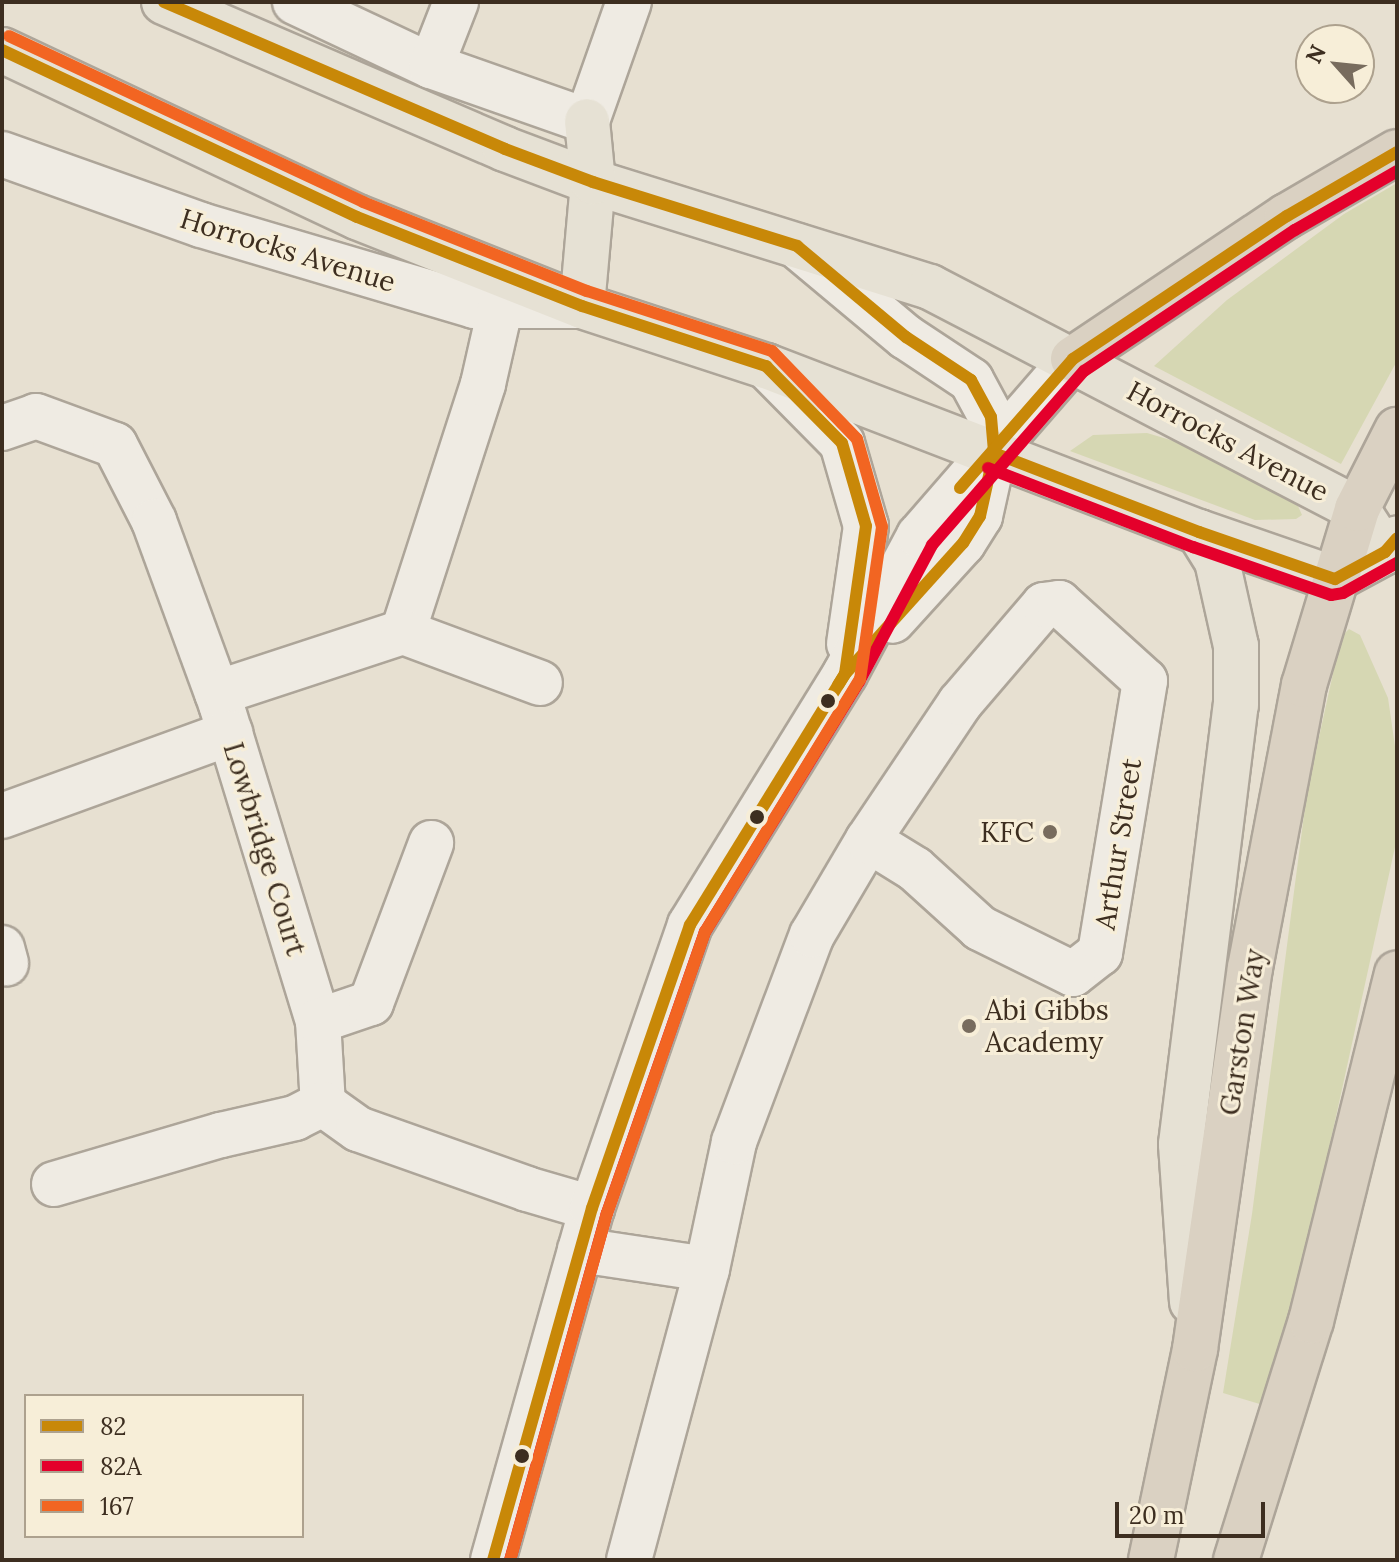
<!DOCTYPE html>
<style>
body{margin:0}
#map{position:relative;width:1399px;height:1562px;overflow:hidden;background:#e7e0d1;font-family:Lora,serif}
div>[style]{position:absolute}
.green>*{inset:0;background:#d6d7b3}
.roads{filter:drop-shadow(2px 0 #ada599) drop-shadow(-2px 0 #ada599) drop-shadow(0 2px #ada599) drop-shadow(0 -2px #ada599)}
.minor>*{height:44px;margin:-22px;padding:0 22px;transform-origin:22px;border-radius:22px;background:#efebe3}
.major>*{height:44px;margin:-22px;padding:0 22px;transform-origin:22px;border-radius:22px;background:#e6e1d4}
.highway>*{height:44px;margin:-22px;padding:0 22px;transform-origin:22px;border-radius:22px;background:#dad1c2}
.bus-1>*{height:12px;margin:-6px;padding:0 6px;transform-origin:6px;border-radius:6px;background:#c88808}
.bus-2>*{height:12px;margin:-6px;padding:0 6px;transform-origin:6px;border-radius:6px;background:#e4002b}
.bus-3>*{height:12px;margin:-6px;padding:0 6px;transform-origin:6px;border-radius:6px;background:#f26522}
.dots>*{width:22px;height:22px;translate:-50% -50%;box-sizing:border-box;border:4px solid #f7eed8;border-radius:50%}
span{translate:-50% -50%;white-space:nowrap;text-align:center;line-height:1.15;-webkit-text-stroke:6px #f7eed8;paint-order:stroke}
.street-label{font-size:28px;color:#3d2e20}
.poi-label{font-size:28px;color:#3d2e20}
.right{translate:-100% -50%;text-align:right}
.left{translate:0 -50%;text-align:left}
.frame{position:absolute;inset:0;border:4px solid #3d2e20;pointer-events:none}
.legend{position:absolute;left:24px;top:1394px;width:280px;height:144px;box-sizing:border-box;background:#f7eed8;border:2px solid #ada18e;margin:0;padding:10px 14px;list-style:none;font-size:24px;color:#3d2e20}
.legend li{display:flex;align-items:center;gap:16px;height:40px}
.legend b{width:40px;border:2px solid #ada18e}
.north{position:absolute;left:1295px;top:24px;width:80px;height:80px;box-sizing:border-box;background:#f7eed8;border:2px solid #ada18e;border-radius:50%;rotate:297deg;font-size:22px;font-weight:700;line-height:32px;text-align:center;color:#3d2e20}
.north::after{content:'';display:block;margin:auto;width:28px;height:36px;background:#786c5e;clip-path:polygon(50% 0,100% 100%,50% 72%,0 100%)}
.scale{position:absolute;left:1115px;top:1502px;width:150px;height:36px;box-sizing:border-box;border:4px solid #3d2e20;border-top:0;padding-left:10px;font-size:24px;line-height:28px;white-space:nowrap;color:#3d2e20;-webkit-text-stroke:6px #f7eed8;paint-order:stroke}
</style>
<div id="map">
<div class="green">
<i style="clip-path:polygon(1397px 183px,1397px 361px,1341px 464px,1154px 366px,1227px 300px,1344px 214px)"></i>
<i style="clip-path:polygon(1147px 433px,1194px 447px,1298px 506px,1302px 515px,1296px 519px,1255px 520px,1070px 451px,1093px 435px)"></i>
<i style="clip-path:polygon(1349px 629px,1360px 635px,1388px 698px,1397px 760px,1397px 838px,1307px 1249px,1263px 1405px,1223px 1393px,1252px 1214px,1307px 792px,1341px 637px)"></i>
</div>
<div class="roads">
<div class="minor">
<i style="left:295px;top:2px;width:150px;rotate:25.2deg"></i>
<i style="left:431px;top:66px;width:165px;rotate:19.4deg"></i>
<i style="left:587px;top:121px;width:126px;rotate:-70.6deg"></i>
<i style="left:431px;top:66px;width:69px;rotate:-68.7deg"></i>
<i style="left:2px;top:154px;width:211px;rotate:19.6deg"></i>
<i style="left:201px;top:225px;width:285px;rotate:16.5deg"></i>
<i style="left:474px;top:306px;width:108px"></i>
<i style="left:797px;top:246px;width:142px;rotate:39.9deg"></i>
<i style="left:906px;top:337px;width:78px;rotate:33.5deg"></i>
<i style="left:971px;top:380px;width:42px;rotate:61.6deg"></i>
<i style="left:991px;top:417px;width:36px;rotate:85deg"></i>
<i style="left:994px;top:453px;width:65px;rotate:102.5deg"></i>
<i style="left:980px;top:516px;width:32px;rotate:122deg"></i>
<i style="left:963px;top:543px;width:105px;rotate:132.3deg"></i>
<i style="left:766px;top:366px;width:108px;rotate:45.4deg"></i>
<i style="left:842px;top:443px;width:86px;rotate:73.9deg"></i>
<i style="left:866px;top:526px;width:119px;rotate:98.2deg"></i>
<i style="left:2px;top:428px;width:36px;rotate:-19deg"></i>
<i style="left:36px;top:416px;width:84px;rotate:20.2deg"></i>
<i style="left:115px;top:445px;width:85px;rotate:62.8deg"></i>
<i style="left:154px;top:521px;width:195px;rotate:69.9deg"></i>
<i style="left:221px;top:704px;width:332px;rotate:73deg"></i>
<i style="left:318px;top:1021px;width:83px;rotate:86.6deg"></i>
<i style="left:403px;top:632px;width:261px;rotate:-72.1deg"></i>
<i style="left:483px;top:384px;width:77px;rotate:-77.2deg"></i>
<i style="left:217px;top:693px;width:196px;rotate:-18.2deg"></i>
<i style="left:403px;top:632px;width:146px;rotate:20.4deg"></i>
<i style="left:2px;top:816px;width:243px;rotate:-20deg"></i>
<i style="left:2px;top:948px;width:16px;rotate:75deg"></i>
<i style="left:318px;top:1021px;width:56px;rotate:-18.8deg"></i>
<i style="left:371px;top:1003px;width:171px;rotate:-69.4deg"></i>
<i style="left:323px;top:1104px;width:43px;rotate:35.5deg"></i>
<i style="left:358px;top:1129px;width:179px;rotate:19.5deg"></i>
<i style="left:527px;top:1189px;width:68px;rotate:16.3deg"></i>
<i style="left:54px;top:1184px;width:174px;rotate:-16.4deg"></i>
<i style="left:221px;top:1135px;width:76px;rotate:-12.9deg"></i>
<i style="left:295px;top:1118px;width:31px;rotate:-27deg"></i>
<i style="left:580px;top:1250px;width:128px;rotate:8.5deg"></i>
<i style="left:707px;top:1269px;width:130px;rotate:-78deg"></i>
<i style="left:734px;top:1142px;width:221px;rotate:-69.4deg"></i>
<i style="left:812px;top:935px;width:110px;rotate:-59.5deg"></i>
<i style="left:868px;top:840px;width:165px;rotate:-56.1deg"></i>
<i style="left:960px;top:703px;width:129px;rotate:-49.4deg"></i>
<i style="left:1044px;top:605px;width:15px;rotate:-8deg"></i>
<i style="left:1059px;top:603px;width:116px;rotate:42.2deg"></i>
<i style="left:1145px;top:681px;width:276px;rotate:99.4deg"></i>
<i style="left:1100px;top:953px;width:34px;rotate:142deg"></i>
<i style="left:1073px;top:974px;width:104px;rotate:-153.7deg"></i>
<i style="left:980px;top:928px;width:88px;rotate:-137.8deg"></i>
<i style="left:915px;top:869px;width:55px;rotate:-148.3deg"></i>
<i style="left:493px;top:1560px;width:366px;rotate:-74.3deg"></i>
<i style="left:592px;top:1208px;width:299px;rotate:-70.9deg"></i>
<i style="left:690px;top:925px;width:295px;rotate:-58.3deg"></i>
<i style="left:845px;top:674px;width:157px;rotate:-61.8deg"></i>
<i style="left:919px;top:536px;width:235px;rotate:-49deg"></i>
<i style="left:629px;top:1560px;width:301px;rotate:-75deg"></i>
</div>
<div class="major">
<i style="left:164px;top:2px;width:371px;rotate:23.3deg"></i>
<i style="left:505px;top:149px;width:94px;rotate:20.6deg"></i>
<i style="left:593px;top:182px;width:353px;rotate:17.3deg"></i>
<i style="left:930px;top:287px;width:481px;rotate:27.5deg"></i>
<i style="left:1357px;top:509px;width:38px;rotate:57deg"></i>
<i style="left:2px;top:50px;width:392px;rotate:25.2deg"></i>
<i style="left:357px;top:217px;width:242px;rotate:21.6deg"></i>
<i style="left:582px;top:306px;width:194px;rotate:18.1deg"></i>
<i style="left:766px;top:366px;width:464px;rotate:21deg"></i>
<i style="left:1199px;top:532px;width:144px;rotate:19.1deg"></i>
<i style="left:1335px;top:579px;width:57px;rotate:-28.4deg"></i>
<i style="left:1385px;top:552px;width:18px;rotate:-49deg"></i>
<i style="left:582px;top:306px;width:124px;rotate:-84.9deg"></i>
<i style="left:593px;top:182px;width:61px;rotate:-95.6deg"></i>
<i style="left:1192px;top:1302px;width:158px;rotate:-94deg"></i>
<i style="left:1181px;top:1144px;width:442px;rotate:-82.9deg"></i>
<i style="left:1236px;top:705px;width:59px;rotate:-90deg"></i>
<i style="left:1236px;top:646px;width:87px;rotate:-102.6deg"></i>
<i style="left:1217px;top:561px;width:34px;rotate:-122deg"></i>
</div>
<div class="highway">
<i style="left:1073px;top:359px;width:257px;rotate:-33.8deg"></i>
<i style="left:1287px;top:216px;width:127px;rotate:-30.2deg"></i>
<i style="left:1151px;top:1560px;width:216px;rotate:-78.2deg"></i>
<i style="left:1195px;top:1349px;width:385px;rotate:-81.8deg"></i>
<i style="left:1250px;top:968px;width:288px;rotate:-79.2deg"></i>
<i style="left:1304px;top:685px;width:184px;rotate:-73.2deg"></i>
<i style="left:1357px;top:509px;width:89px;rotate:-63.1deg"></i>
<i style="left:1236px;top:1560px;width:250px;rotate:-72.6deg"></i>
<i style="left:1311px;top:1321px;width:358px;rotate:-76.1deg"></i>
</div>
</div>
<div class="bus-1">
<i style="left:164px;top:2px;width:371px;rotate:23.3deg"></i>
<i style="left:505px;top:149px;width:94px;rotate:20.6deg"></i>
<i style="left:593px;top:182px;width:214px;rotate:17.4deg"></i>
<i style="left:797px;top:246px;width:142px;rotate:39.9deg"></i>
<i style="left:906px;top:337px;width:78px;rotate:33.5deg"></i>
<i style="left:971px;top:380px;width:42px;rotate:61.6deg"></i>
<i style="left:991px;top:417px;width:36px;rotate:85deg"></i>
<i style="left:994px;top:453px;width:65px;rotate:102.5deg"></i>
<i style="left:980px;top:516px;width:32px;rotate:122deg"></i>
<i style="left:963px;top:543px;width:176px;rotate:132deg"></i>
<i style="left:845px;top:674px;width:295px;rotate:121.7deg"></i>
<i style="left:690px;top:925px;width:299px;rotate:109.1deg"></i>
<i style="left:592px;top:1208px;width:366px;rotate:105.7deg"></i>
<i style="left:2px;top:50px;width:392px;rotate:25.2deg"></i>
<i style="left:357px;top:217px;width:242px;rotate:21.6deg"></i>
<i style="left:582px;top:306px;width:194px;rotate:18.1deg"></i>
<i style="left:766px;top:366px;width:108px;rotate:45.4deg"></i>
<i style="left:842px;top:443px;width:86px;rotate:73.9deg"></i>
<i style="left:866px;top:526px;width:149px;rotate:98.1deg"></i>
<i style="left:845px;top:674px;width:13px;rotate:122deg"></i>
<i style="left:994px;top:453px;width:220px;rotate:21.1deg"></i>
<i style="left:1199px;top:532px;width:144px;rotate:19.1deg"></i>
<i style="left:1335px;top:579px;width:57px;rotate:-28.4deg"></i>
<i style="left:1385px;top:552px;width:18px;rotate:-49deg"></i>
<i style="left:960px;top:488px;width:171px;rotate:-48.8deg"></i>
<i style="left:1073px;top:359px;width:257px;rotate:-33.8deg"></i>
<i style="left:1287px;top:216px;width:127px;rotate:-30.2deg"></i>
</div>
<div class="bus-2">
<i style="left:988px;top:468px;width:220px;rotate:21.1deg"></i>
<i style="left:1193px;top:547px;width:146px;rotate:19.2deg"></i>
<i style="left:1331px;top:595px;width:12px;rotate:-9deg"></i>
<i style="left:1343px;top:593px;width:62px;rotate:-29.1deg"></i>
<i style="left:510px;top:1560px;width:360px;rotate:-74.4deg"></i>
<i style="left:607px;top:1213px;width:298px;rotate:-70.8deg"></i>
<i style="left:705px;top:932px;width:294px;rotate:-58.4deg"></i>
<i style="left:859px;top:682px;width:155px;rotate:-61.9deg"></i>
<i style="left:932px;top:545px;width:231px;rotate:-48.9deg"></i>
<i style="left:1084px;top:371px;width:254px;rotate:-33.8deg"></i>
<i style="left:1295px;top:230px;width:118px;rotate:-30deg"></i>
</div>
<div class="bus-3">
<i style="left:9px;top:36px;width:391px;rotate:25.1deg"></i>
<i style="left:363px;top:202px;width:241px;rotate:21.7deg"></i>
<i style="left:587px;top:291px;width:194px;rotate:18deg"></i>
<i style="left:772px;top:351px;width:122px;rotate:46deg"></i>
<i style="left:857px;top:439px;width:91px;rotate:74.1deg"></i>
<i style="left:882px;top:527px;width:154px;rotate:98.2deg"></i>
<i style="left:860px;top:679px;width:297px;rotate:121.5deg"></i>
<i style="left:705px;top:932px;width:298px;rotate:109.2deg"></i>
<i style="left:607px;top:1213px;width:360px;rotate:105.6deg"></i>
</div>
<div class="dots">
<i style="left:828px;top:701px;background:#3d2e20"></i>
<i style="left:757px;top:817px;background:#3d2e20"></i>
<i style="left:1050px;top:832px;background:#786c5e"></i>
<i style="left:969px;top:1026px;background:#786c5e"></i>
<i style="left:522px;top:1456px;background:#3d2e20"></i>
</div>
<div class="street-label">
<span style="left:288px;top:250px;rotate:17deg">Horrocks Avenue</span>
<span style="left:1228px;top:441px;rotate:28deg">Horrocks Avenue</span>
<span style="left:1118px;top:844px;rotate:-81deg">Arthur Street</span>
<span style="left:265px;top:849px;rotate:73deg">Lowbridge Court</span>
<span style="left:1242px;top:1032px;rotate:-81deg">Garston Way</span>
</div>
<div class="poi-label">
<span class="right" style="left:1034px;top:832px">KFC</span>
<span class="left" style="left:985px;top:1026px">Abi Gibbs<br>Academy</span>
</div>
<div class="frame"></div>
<ul class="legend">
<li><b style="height:10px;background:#c88808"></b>82</li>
<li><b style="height:10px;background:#e4002b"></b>82A</li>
<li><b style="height:10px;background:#f26522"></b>167</li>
</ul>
<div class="north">N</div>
<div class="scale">20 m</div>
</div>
